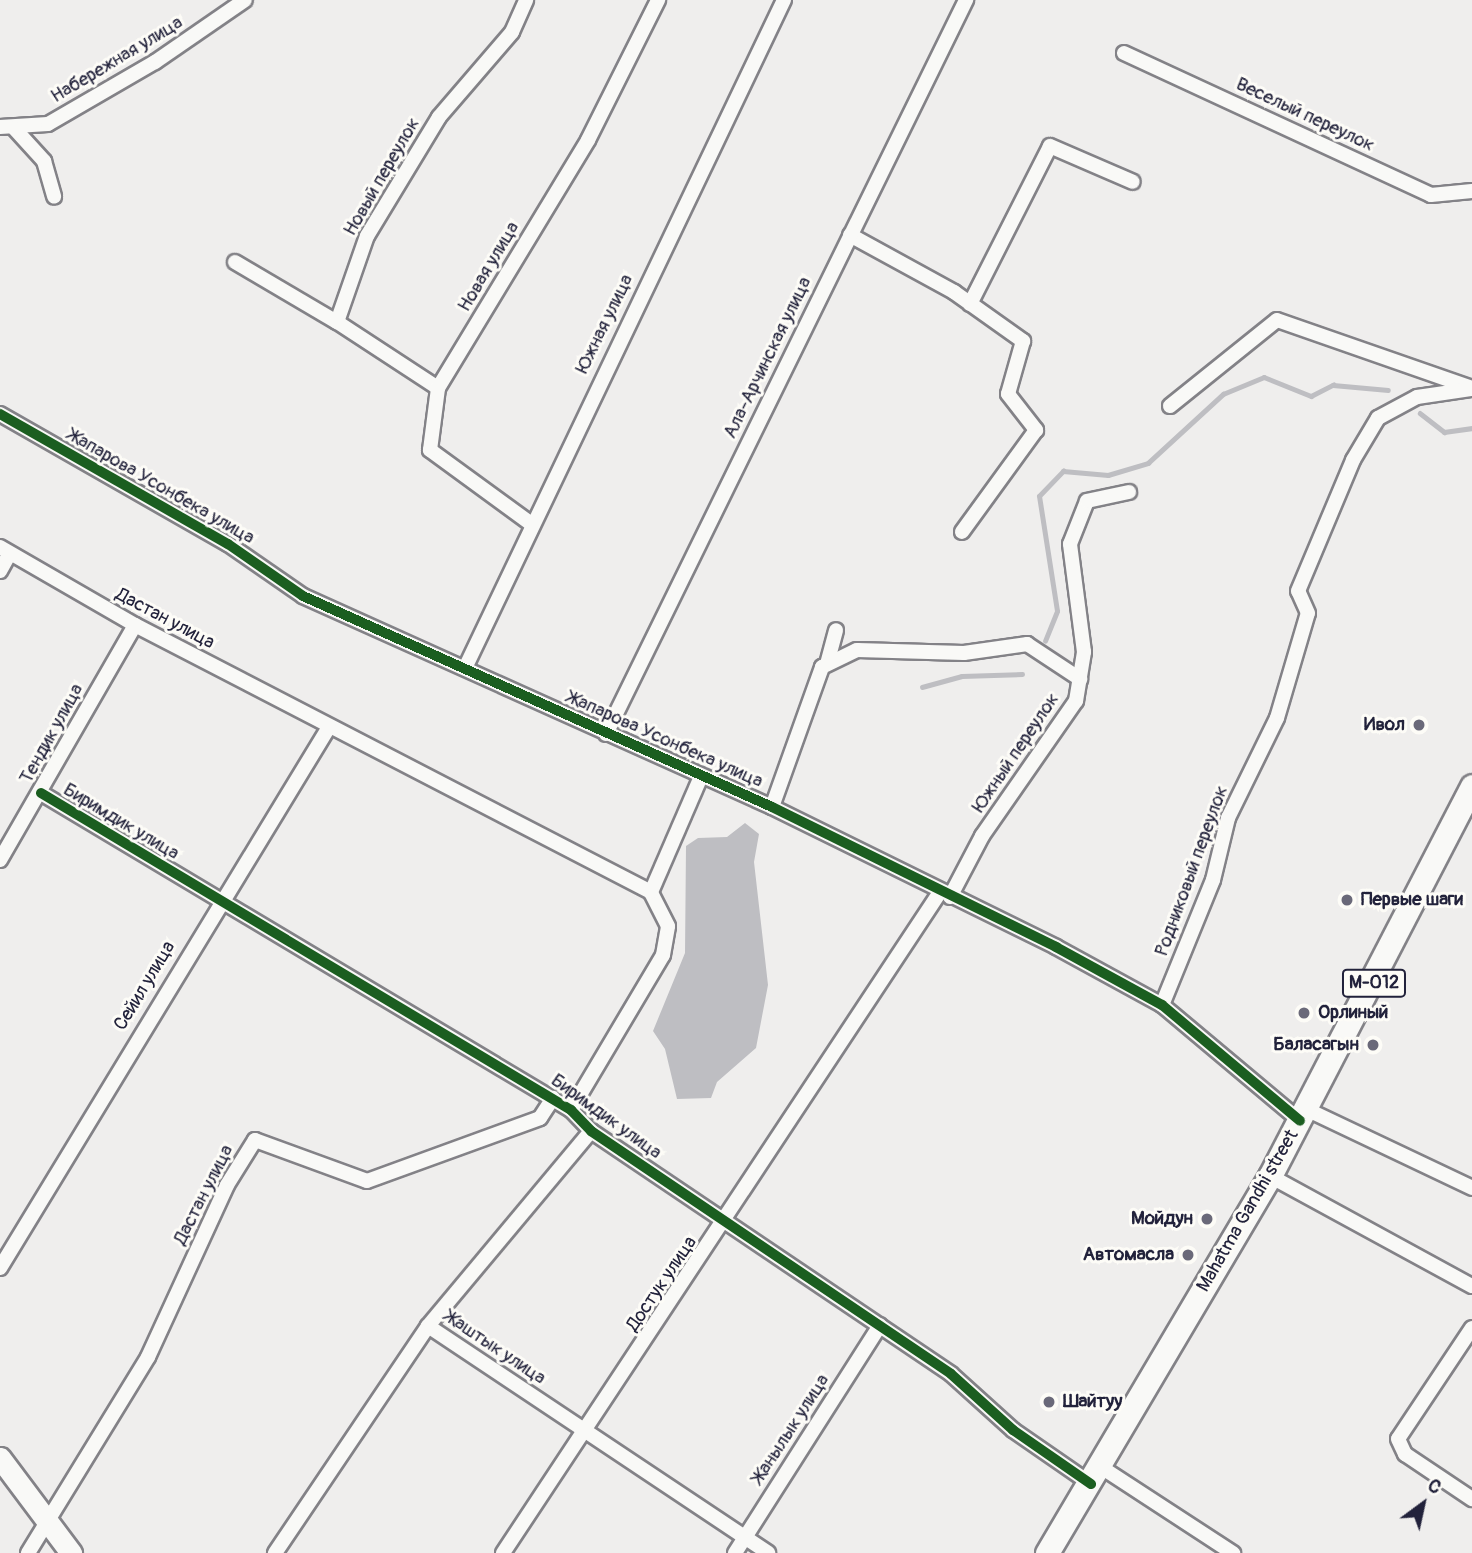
<!DOCTYPE html>
<meta charset="utf-8">
<style>
body{margin:0}
#map{position:relative;width:1472px;height:1553px;overflow:hidden;background:#efeeed;font-family:Pangolin,sans-serif}
div>[style]{position:absolute}
.water>*{inset:0;background:#bebec2}
.stream>*{height:4.5px;margin:-2.25px;padding:0 2.25px;transform-origin:2.25px;border-radius:2.25px;background:#bebec2}
.roads{filter:drop-shadow(2px 0 #838287) drop-shadow(-2px 0 #838287) drop-shadow(0 2px #838287) drop-shadow(0 -2px #838287)}
.street>*{height:14px;margin:-7px;padding:0 7px;transform-origin:7px;border-radius:7px;background:#f9f9f7}
.secondary>*{height:21px;margin:-10.5px;padding:0 10.5px;transform-origin:10.5px;border-radius:10.5px;background:#f9f9f7}
.primary>*{height:23px;margin:-11.5px;padding:0 11.5px;transform-origin:11.5px;border-radius:11.5px;background:#f9f9f7}
.cycleway>*{height:10px;margin:-5px;padding:0 5px;transform-origin:5px;border-radius:5px;background:#1b5e20}
.dots>*{width:19px;height:19px;translate:-50% -50%;box-sizing:border-box;border:4px solid #fdfcf7;border-radius:50%}
span{translate:-50% -50%;white-space:nowrap;text-align:center;line-height:1.15;-webkit-text-stroke:6px #fdfcf7;paint-order:stroke}
.shield-label span{padding:2px 5px;background:#fdfcf7;border:2px solid;border-radius:5px;-webkit-text-stroke-width:0}
.shield-label{font-size:18px;color:#22223b;font-weight:700}
.street-label{font-size:19px;color:#22223b}
.poi-label{font-size:19px;color:#22223b;font-weight:700}
.right{translate:-100% -50%;text-align:right}
.left{translate:0 -50%;text-align:left}
.north{position:absolute;left:1388px;top:1469px;width:70px;height:70px;-webkit-text-stroke:5px #fdfcf7;paint-order:stroke;rotate:33deg;font-size:19px;font-weight:700;line-height:28px;text-align:center;color:#22223b}
.north::after{content:'';display:block;margin:auto;width:24px;height:32px;background:#22223b;clip-path:polygon(50% 0,100% 100%,50% 72%,0 100%)}
</style>
<div id="map">
<div class="water">
<i style="clip-path:polygon(745px 823px,759px 834px,754px 862px,768px 985px,756px 1048px,717px 1082px,711px 1098px,677px 1099px,665px 1049px,653px 1031px,685px 953px,686px 846px,698px 838px,727px 837px)"></i>
</div>
<div class="stream">
<i style="left:1420px;top:413px;width:31px;rotate:38deg"></i>
<i style="left:1444px;top:432px;width:28px;rotate:-8deg"></i>
<i style="left:1045px;top:641px;width:32px;rotate:-68deg"></i>
<i style="left:1057px;top:611px;width:116px;rotate:-98.9deg"></i>
<i style="left:1039px;top:496px;width:35px;rotate:-46deg"></i>
<i style="left:1063px;top:471px;width:45px;rotate:5.1deg"></i>
<i style="left:1108px;top:475px;width:42px;rotate:-16.7deg"></i>
<i style="left:1148px;top:463px;width:102px;rotate:-42.6deg"></i>
<i style="left:1223px;top:394px;width:44px;rotate:-22.5deg"></i>
<i style="left:1264px;top:377px;width:51px;rotate:22deg"></i>
<i style="left:1311px;top:396px;width:25px;rotate:-27deg"></i>
<i style="left:1333px;top:385px;width:55px;rotate:5.2deg"></i>
<i style="left:922px;top:687px;width:41px;rotate:-15.4deg"></i>
<i style="left:962px;top:676px;width:60px;rotate:-1.9deg"></i>
</div>
<div class="roads">
<div class="street">
<i style="left:1124px;top:53px;width:338px;rotate:24.8deg"></i>
<i style="left:1431px;top:195px;width:41px;rotate:-5.6deg"></i>
<i style="left:0;top:127px;width:48px;rotate:-3.6deg"></i>
<i style="left:48px;top:124px;width:124px;rotate:-30.1deg"></i>
<i style="left:155px;top:62px;width:109px;rotate:-34.6deg"></i>
<i style="left:14px;top:128px;width:45px;rotate:47.7deg"></i>
<i style="left:44px;top:161px;width:37px;rotate:74deg"></i>
<i style="left:850px;top:235px;width:119px;rotate:28.7deg"></i>
<i style="left:954px;top:292px;width:85px;rotate:35.4deg"></i>
<i style="left:1023px;top:341px;width:55px;rotate:105.8deg"></i>
<i style="left:1008px;top:394px;width:46px;rotate:52.1deg"></i>
<i style="left:1036px;top:430px;width:126px;rotate:126deg"></i>
<i style="left:235px;top:262px;width:118px;rotate:30.5deg"></i>
<i style="left:970px;top:304px;width:177px;rotate:-63.1deg"></i>
<i style="left:1050px;top:146px;width:90px;rotate:23.4deg"></i>
<i style="left:438px;top:388px;width:121px;rotate:-146.8deg"></i>
<i style="left:337px;top:322px;width:91px;rotate:-70.8deg"></i>
<i style="left:367px;top:236px;width:139px;rotate:-58.8deg"></i>
<i style="left:439px;top:117px;width:112px;rotate:-49.3deg"></i>
<i style="left:512px;top:32px;width:35px;rotate:-66deg"></i>
<i style="left:1170px;top:406px;width:137px;rotate:-38.8deg"></i>
<i style="left:1277px;top:320px;width:207px;rotate:19.2deg"></i>
<i style="left:0;top:414px;width:262px;rotate:29.7deg"></i>
<i style="left:228px;top:544px;width:91px;rotate:34.7deg"></i>
<i style="left:303px;top:596px;width:514px;rotate:24.22deg"></i>
<i style="left:772px;top:807px;width:317px;rotate:26.2deg"></i>
<i style="left:1056px;top:947px;width:121px;rotate:28.7deg"></i>
<i style="left:1162px;top:1005px;width:180px;rotate:40deg"></i>
<i style="left:530px;top:523px;width:124px;rotate:-143.9deg"></i>
<i style="left:430px;top:450px;width:63px;rotate:-82.6deg"></i>
<i style="left:438px;top:388px;width:290px;rotate:-58.8deg"></i>
<i style="left:588px;top:140px;width:157px;rotate:-63.4deg"></i>
<i style="left:0;top:547px;width:156px;rotate:30deg"></i>
<i style="left:135px;top:625px;width:581px;rotate:27.36deg"></i>
<i style="left:0;top:571px;width:18px;rotate:-61deg"></i>
<i style="left:827px;top:664px;width:35px;rotate:-75deg"></i>
<i style="left:466px;top:666px;width:738px;rotate:-64.48deg"></i>
<i style="left:606px;top:734px;width:818px;rotate:-63.87deg"></i>
<i style="left:41px;top:793px;width:618px;rotate:30.88deg"></i>
<i style="left:571px;top:1110px;width:29px;rotate:46deg"></i>
<i style="left:591px;top:1131px;width:434px;rotate:34deg"></i>
<i style="left:951px;top:1374px;width:84px;rotate:42.1deg"></i>
<i style="left:1013px;top:1430px;width:95px;rotate:34.7deg"></i>
<i style="left:772px;top:807px;width:149px;rotate:-70.3deg"></i>
<i style="left:822px;top:667px;width:39px;rotate:-26deg"></i>
<i style="left:857px;top:650px;width:107px;rotate:1.6deg"></i>
<i style="left:964px;top:653px;width:64px;rotate:-8.1deg"></i>
<i style="left:1027px;top:644px;width:64px;rotate:33.4deg"></i>
<i style="left:0;top:860px;width:271px;rotate:-60.1deg"></i>
<i style="left:950px;top:897px;width:69px;rotate:-62.3deg"></i>
<i style="left:982px;top:836px;width:165px;rotate:-55.2deg"></i>
<i style="left:1076px;top:701px;width:50px;rotate:-80.7deg"></i>
<i style="left:1084px;top:652px;width:109px;rotate:-97.4deg"></i>
<i style="left:1070px;top:544px;width:46px;rotate:-68.4deg"></i>
<i style="left:1087px;top:501px;width:43px;rotate:-12.1deg"></i>
<i style="left:1162px;top:1005px;width:135px;rotate:-67.8deg"></i>
<i style="left:1213px;top:880px;width:64px;rotate:-76.4deg"></i>
<i style="left:1228px;top:818px;width:111px;rotate:-63.9deg"></i>
<i style="left:1277px;top:718px;width:109px;rotate:-73.6deg"></i>
<i style="left:1308px;top:613px;width:24px;rotate:-114deg"></i>
<i style="left:1298px;top:591px;width:142px;rotate:-67.2deg"></i>
<i style="left:1353px;top:460px;width:49px;rotate:-59.2deg"></i>
<i style="left:1378px;top:418px;width:44px;rotate:-28.3deg"></i>
<i style="left:1417px;top:397px;width:56px;rotate:-8.3deg"></i>
<i style="left:1306px;top:1109px;width:184px;rotate:25.4deg"></i>
<i style="left:571px;top:1110px;width:180px;rotate:-59.3deg"></i>
<i style="left:663px;top:955px;width:29px;rotate:-80deg"></i>
<i style="left:668px;top:926px;width:38px;rotate:-117deg"></i>
<i style="left:651px;top:892px;width:123px;rotate:-66.6deg"></i>
<i style="left:1270px;top:1176px;width:230px;rotate:28.6deg"></i>
<i style="left:0;top:1268px;width:633px;rotate:-58.69deg"></i>
<i style="left:428px;top:1326px;width:409px;rotate:33.7deg"></i>
<i style="left:1472px;top:1328px;width:133px;rotate:123.7deg"></i>
<i style="left:1398px;top:1439px;width:17px;rotate:65deg"></i>
<i style="left:1405px;top:1454px;width:81px;rotate:33.9deg"></i>
<i style="left:1101px;top:1467px;width:158px;rotate:33.1deg"></i>
<i style="left:28px;top:1553px;width:230px;rotate:-58.5deg"></i>
<i style="left:148px;top:1357px;width:189px;rotate:-65.3deg"></i>
<i style="left:227px;top:1185px;width:53px;rotate:-58.1deg"></i>
<i style="left:255px;top:1140px;width:119px;rotate:20.1deg"></i>
<i style="left:367px;top:1181px;width:184px;rotate:-20deg"></i>
<i style="left:540px;top:1118px;width:24px;rotate:-57deg"></i>
<i style="left:275px;top:1553px;width:274px;rotate:-56deg"></i>
<i style="left:428px;top:1326px;width:254px;rotate:-50.1deg"></i>
<i style="left:503px;top:1553px;width:792px;rotate:-56.53deg"></i>
<i style="left:735px;top:1553px;width:270px;rotate:-57.5deg"></i>
</div>
<div class="secondary">
<i style="left:0;top:1458px;width:119px;rotate:53.2deg"></i>
</div>
<div class="primary">
<i style="left:1047px;top:1553px;width:438px;rotate:-59.4deg"></i>
<i style="left:1270px;top:1176px;width:439px;rotate:-62.6deg"></i>
</div>
</div>
<div class="cycleway">
<i style="left:0;top:414px;width:262px;rotate:29.7deg"></i>
<i style="left:228px;top:544px;width:91px;rotate:34.7deg"></i>
<i style="left:303px;top:596px;width:514px;rotate:24.22deg"></i>
<i style="left:772px;top:807px;width:317px;rotate:26.2deg"></i>
<i style="left:1056px;top:947px;width:121px;rotate:28.7deg"></i>
<i style="left:1162px;top:1005px;width:180px;rotate:40deg"></i>
<i style="left:41px;top:793px;width:618px;rotate:30.88deg"></i>
<i style="left:571px;top:1110px;width:29px;rotate:46deg"></i>
<i style="left:591px;top:1131px;width:434px;rotate:34deg"></i>
<i style="left:951px;top:1374px;width:84px;rotate:42.1deg"></i>
<i style="left:1013px;top:1430px;width:95px;rotate:34.7deg"></i>
</div>
<div class="dots">
<i style="left:1419px;top:725px;background:#6a6979"></i>
<i style="left:1347px;top:900px;background:#6a6979"></i>
<i style="left:1304px;top:1013px;background:#6a6979"></i>
<i style="left:1373px;top:1045px;background:#6a6979"></i>
<i style="left:1207px;top:1219px;background:#6a6979"></i>
<i style="left:1188px;top:1255px;background:#6a6979"></i>
<i style="left:1049px;top:1402px;background:#6a6979"></i>
</div>
<div class="shield-label">
<span style="left:1374px;top:983px">М-012</span>
</div>
<div class="street-label">
<span style="left:117px;top:60px;rotate:-31deg">Набережная улица</span>
<span style="left:1305px;top:115px;rotate:25deg">Веселый переулок</span>
<span style="left:382px;top:177px;rotate:-60deg">Новый переулок</span>
<span style="left:489px;top:267px;rotate:-59deg">Новая улица</span>
<span style="left:605px;top:324px;rotate:-64deg">Южная улица</span>
<span style="left:768px;top:358px;rotate:-64deg">Ала-Арчинская улица</span>
<span style="left:161px;top:487px;rotate:30deg">Жапарова Усонбека улица</span>
<span style="left:165px;top:619px;rotate:28deg">Дастан улица</span>
<span style="left:52px;top:734px;rotate:-61deg">Тендик улица</span>
<span style="left:665px;top:740px;rotate:24deg">Жапарова Усонбека улица</span>
<span style="left:1016px;top:753px;rotate:-56deg">Южный переулок</span>
<span style="left:121px;top:822px;rotate:31deg">Биримдик улица</span>
<span style="left:1192px;top:871px;rotate:-70deg">Родниковый переулок</span>
<span style="left:145px;top:986px;rotate:-59deg">Сейил улица</span>
<span style="left:606px;top:1117px;rotate:36deg">Биримдик улица</span>
<span style="left:204px;top:1195px;rotate:-63deg">Дастан улица</span>
<span style="left:1248px;top:1211px;rotate:-60deg">Mahatma Gandhi street</span>
<span style="left:662px;top:1284px;rotate:-56deg">Достук улица</span>
<span style="left:495px;top:1348px;rotate:34deg">Жаштык улица</span>
<span style="left:791px;top:1429px;rotate:-57deg">Жанылык улица</span>
</div>
<div class="poi-label">
<span class="right" style="left:1405px;top:725px">Ивол</span>
<span class="left" style="left:1361px;top:900px">Первые шаги</span>
<span class="left" style="left:1318px;top:1013px">Орлиный</span>
<span class="right" style="left:1359px;top:1045px">Баласагын</span>
<span class="right" style="left:1193px;top:1219px">Мойдун</span>
<span class="right" style="left:1174px;top:1255px">Автомасла</span>
<span class="left" style="left:1063px;top:1402px">Шайтуу</span>
</div>
<div class="north">С</div>
</div>
